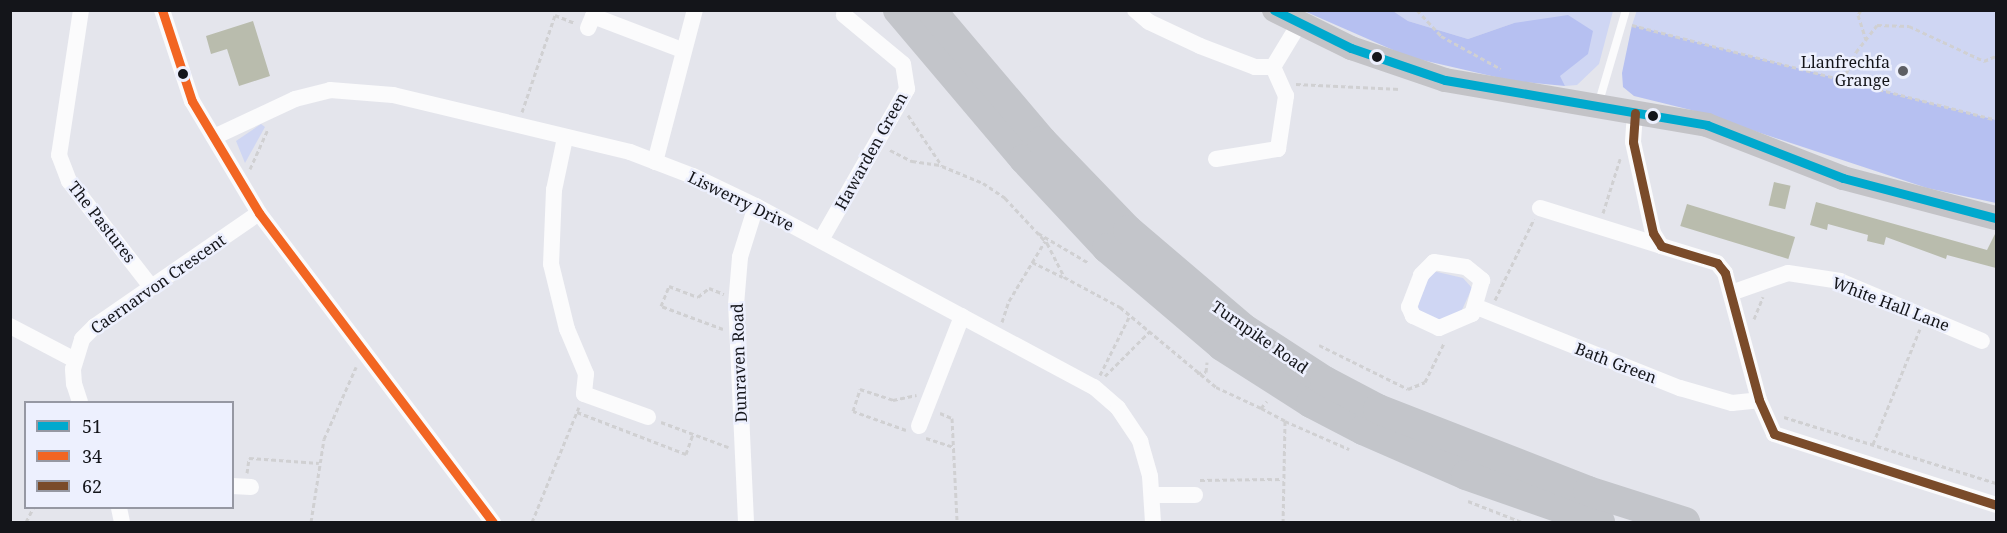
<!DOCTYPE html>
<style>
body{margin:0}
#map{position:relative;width:2007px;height:533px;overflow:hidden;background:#e4e5ec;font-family:"Noto Serif",serif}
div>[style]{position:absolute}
.green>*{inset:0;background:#cfd6f3}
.forest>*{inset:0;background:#b6c0f1}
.building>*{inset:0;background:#b9bcad;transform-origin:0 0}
.path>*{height:3px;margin-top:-1.5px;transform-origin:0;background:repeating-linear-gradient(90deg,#d0d0d2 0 4.5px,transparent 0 7.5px)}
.lane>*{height:8px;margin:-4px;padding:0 4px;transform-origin:4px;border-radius:4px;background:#fbfbfc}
.street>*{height:16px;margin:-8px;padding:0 8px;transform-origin:8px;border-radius:8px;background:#fbfbfc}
.secondary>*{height:24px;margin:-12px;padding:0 12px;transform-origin:12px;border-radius:12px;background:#c3c3c7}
.highway>*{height:30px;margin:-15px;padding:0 15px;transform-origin:15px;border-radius:15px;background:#c3c5ca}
.bus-1>*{height:9px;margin:-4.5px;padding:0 4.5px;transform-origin:4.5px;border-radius:4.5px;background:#00a9ce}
.bus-2>*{height:9px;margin:-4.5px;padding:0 4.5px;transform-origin:4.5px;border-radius:4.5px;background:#f26522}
.bus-3>*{height:9px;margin:-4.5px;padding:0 4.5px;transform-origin:4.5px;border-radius:4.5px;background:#7a4b2a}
.dots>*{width:16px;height:16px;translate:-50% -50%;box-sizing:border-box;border:3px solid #edf0fe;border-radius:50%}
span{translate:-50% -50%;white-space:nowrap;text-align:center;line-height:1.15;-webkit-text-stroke:5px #edf0fe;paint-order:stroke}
.poi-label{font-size:16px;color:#14151a}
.right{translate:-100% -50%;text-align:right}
.street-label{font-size:16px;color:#14151a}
.frame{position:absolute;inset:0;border:12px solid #14151a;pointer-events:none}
.legend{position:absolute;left:24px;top:401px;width:210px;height:108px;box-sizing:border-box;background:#edf0fe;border:2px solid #9698a3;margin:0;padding:8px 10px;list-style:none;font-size:18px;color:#14151a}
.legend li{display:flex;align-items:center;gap:12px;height:30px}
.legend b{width:30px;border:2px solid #9698a3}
</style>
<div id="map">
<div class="green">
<i style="clip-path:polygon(1637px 10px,1996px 11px,1996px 120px,1632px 25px)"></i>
<i style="clip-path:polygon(1393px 11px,1613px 11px,1599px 64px,1577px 85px,1565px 86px,1514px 23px,1468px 39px,1408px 21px)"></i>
<i style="clip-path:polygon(261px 124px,265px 127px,245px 163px,236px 141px)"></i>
<i style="clip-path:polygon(1433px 271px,1463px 278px,1472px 288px,1461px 312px,1437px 322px,1421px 313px,1418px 307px,1425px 278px)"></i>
</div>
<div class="forest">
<i style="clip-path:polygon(1304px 11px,1393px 11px,1408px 21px,1468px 39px,1514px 23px,1568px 15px,1593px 31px,1588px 54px,1560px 76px,1565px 86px,1513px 81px,1409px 57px)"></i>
<i style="clip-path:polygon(1632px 25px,1996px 120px,1996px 203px,1927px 188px,1691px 110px,1634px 96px,1623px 87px,1622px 73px)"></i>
</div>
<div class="building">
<i style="clip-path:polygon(253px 21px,270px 76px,239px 86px,227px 49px,211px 54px,206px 36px)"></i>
<i style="left:1774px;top:182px;width:17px;height:24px;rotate:13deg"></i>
<i style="clip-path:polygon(1816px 202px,1987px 250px,1996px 232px,1996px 268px,1947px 255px,1946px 259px,1886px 237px,1884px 245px,1867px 241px,1868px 235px,1828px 224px,1827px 230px,1810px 225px)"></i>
<i style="left:1687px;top:204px;width:113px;height:23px;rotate:17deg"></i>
</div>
<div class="path">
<i style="left:1417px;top:10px;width:35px;rotate:47deg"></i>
<i style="left:1441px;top:36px;width:68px;rotate:28.8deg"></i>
<i style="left:1861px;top:10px;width:6px;rotate:121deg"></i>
<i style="left:1858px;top:15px;width:26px;rotate:72deg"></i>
<i style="left:1632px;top:25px;width:376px;rotate:14.6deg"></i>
<i style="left:1843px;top:80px;width:31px;rotate:-65deg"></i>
<i style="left:1856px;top:52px;width:34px;rotate:-52deg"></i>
<i style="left:1877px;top:25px;width:32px;rotate:2deg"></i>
<i style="left:1909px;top:26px;width:83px;rotate:25deg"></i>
<i style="left:1984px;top:61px;width:13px;rotate:-23deg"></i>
<i style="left:1296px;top:84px;width:104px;rotate:2.8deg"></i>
<i style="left:522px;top:112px;width:102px;rotate:-71.2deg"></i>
<i style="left:555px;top:15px;width:22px;rotate:22deg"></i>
<i style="left:908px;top:115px;width:61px;rotate:56.3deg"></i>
<i style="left:942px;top:166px;width:44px;rotate:22.5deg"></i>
<i style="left:983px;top:183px;width:27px;rotate:34deg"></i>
<i style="left:1005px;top:198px;width:62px;rotate:47deg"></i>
<i style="left:1047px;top:243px;width:38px;rotate:63deg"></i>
<i style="left:1064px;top:277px;width:64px;rotate:28.2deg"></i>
<i style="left:1120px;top:307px;width:125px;rotate:39.8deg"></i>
<i style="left:1216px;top:387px;width:50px;rotate:25deg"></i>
<i style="left:1261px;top:408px;width:9px;rotate:-49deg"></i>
<i style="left:890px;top:150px;width:25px;rotate:27deg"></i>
<i style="left:912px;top:161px;width:28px;rotate:8deg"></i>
<i style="left:250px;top:169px;width:44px;rotate:-65.8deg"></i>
<i style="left:1603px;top:213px;width:57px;rotate:-72.5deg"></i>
<i style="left:1038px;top:233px;width:59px;rotate:30.5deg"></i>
<i style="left:1032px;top:262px;width:34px;rotate:26deg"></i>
<i style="left:1495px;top:300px;width:90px;rotate:-64.3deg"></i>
<i style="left:1754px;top:319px;width:24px;rotate:-68deg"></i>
<i style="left:1002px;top:322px;width:22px;rotate:-72deg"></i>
<i style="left:1009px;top:301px;width:70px;rotate:-59deg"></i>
<i style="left:723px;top:329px;width:66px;rotate:-159.6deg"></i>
<i style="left:661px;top:306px;width:22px;rotate:-68deg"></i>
<i style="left:669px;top:286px;width:31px;rotate:21deg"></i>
<i style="left:698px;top:297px;width:14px;rotate:-39deg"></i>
<i style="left:709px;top:288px;width:16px;rotate:22deg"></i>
<i style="left:1319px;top:345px;width:99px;rotate:26.3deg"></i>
<i style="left:1408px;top:389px;width:18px;rotate:-22deg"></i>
<i style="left:1425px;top:382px;width:43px;rotate:-64deg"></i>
<i style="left:1197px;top:373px;width:9px;rotate:-6deg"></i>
<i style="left:1206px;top:372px;width:10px;rotate:-84deg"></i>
<i style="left:1100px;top:375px;width:65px;rotate:-63.4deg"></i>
<i style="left:1105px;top:376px;width:64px;rotate:-45deg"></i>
<i style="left:1261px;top:408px;width:27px;rotate:28deg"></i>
<i style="left:1285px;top:421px;width:101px;rotate:91.1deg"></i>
<i style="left:577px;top:412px;width:117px;rotate:21.1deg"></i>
<i style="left:686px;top:454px;width:21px;rotate:-71deg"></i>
<i style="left:940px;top:413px;width:13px;rotate:23deg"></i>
<i style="left:952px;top:418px;width:104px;rotate:87.2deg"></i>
<i style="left:1784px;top:417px;width:222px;rotate:17.3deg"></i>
<i style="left:1285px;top:421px;width:70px;rotate:23.6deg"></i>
<i style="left:661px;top:422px;width:72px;rotate:20.5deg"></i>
<i style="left:906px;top:430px;width:56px;rotate:-160.3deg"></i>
<i style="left:853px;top:411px;width:23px;rotate:-72deg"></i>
<i style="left:860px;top:389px;width:35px;rotate:18deg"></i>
<i style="left:893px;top:400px;width:24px;rotate:-12deg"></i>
<i style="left:926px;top:438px;width:28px;rotate:18deg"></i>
<i style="left:1873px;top:444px;width:124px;rotate:-67.8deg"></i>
<i style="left:247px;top:473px;width:15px;rotate:-82deg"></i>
<i style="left:249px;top:458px;width:70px;rotate:4.1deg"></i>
<i style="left:1200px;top:480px;width:82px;rotate:-0.7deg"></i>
<i style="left:1468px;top:501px;width:58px;rotate:21.3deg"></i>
<i style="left:26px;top:522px;width:16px;rotate:-63deg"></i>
<i style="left:311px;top:522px;width:84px;rotate:-81.1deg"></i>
<i style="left:324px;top:439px;width:79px;rotate:-66deg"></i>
<i style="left:532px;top:522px;width:124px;rotate:-67.8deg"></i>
</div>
<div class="lane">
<i style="left:1598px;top:105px;width:99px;rotate:-73.6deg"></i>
</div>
<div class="street">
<i style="left:81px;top:10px;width:147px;rotate:98.6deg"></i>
<i style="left:59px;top:155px;width:28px;rotate:69deg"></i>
<i style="left:69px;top:181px;width:135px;rotate:52.2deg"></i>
<i style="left:162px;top:10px;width:96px;rotate:71.8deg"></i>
<i style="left:192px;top:101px;width:131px;rotate:59.1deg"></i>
<i style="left:259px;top:213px;width:388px;rotate:52.9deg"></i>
<i style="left:1135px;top:10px;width:18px;rotate:41deg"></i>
<i style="left:1149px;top:22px;width:56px;rotate:25.2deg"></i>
<i style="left:1200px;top:46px;width:59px;rotate:20.9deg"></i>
<i style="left:1255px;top:67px;width:18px"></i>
<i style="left:1273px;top:67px;width:50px;rotate:-58.8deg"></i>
<i style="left:588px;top:28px;width:13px;rotate:-67deg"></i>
<i style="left:593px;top:16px;width:95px;rotate:20.9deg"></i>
<i style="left:1635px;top:113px;width:29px;rotate:94deg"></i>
<i style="left:1633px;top:142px;width:93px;rotate:77.6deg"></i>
<i style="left:1653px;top:233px;width:15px;rotate:58deg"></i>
<i style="left:1661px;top:246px;width:59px;rotate:16.9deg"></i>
<i style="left:1717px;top:263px;width:13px;rotate:51deg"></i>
<i style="left:1725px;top:273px;width:131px;rotate:75deg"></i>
<i style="left:1759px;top:400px;width:37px;rotate:66deg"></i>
<i style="left:1774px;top:434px;width:233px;rotate:17.7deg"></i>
<i style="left:214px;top:137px;width:89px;rotate:-25.1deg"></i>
<i style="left:295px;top:99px;width:36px;rotate:-14deg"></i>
<i style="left:330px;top:90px;width:63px;rotate:4.5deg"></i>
<i style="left:393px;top:95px;width:244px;rotate:13.5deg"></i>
<i style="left:630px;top:152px;width:67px;rotate:20.9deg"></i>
<i style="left:693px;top:176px;width:70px;rotate:25.5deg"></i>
<i style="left:756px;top:206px;width:383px;rotate:28.2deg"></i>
<i style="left:1094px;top:387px;width:32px;rotate:41deg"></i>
<i style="left:1118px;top:408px;width:40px;rotate:56deg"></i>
<i style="left:1140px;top:441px;width:36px;rotate:74deg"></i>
<i style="left:1150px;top:476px;width:46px;rotate:86.3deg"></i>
<i style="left:565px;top:138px;width:53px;rotate:101.9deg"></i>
<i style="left:554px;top:190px;width:74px;rotate:92.3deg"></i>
<i style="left:551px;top:264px;width:67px;rotate:76.2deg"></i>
<i style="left:567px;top:329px;width:49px;rotate:67.1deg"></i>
<i style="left:586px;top:374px;width:20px;rotate:96deg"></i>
<i style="left:584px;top:394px;width:68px;rotate:19.8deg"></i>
<i style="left:1216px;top:159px;width:63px;rotate:-9.2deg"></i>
<i style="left:1278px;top:149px;width:54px;rotate:-81.4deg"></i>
<i style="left:1286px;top:96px;width:32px;rotate:-114deg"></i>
<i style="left:655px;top:162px;width:157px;rotate:-75.3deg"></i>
<i style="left:1540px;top:208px;width:127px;rotate:17.4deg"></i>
<i style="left:821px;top:240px;width:174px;rotate:-60.3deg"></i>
<i style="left:907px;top:89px;width:25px;rotate:-99deg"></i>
<i style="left:903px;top:64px;width:77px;rotate:-140.3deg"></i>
<i style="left:1434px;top:262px;width:32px;rotate:9deg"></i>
<i style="left:1466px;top:267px;width:21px;rotate:39deg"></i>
<i style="left:1482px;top:280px;width:35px;rotate:106deg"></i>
<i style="left:1472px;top:314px;width:36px;rotate:157deg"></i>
<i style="left:1439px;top:328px;width:29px;rotate:-155deg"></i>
<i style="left:1413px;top:316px;width:10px;rotate:-114deg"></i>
<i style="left:1409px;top:307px;width:34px;rotate:-69deg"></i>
<i style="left:1421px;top:275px;width:18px;rotate:-45deg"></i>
<i style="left:1731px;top:293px;width:60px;rotate:-19.3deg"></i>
<i style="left:1788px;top:273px;width:53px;rotate:8.7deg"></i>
<i style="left:1840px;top:281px;width:154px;rotate:22.9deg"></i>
<i style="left:1477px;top:307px;width:219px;rotate:21.8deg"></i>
<i style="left:1680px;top:388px;width:54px;rotate:16.1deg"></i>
<i style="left:1732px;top:403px;width:27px;rotate:-6deg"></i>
<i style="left:10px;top:326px;width:73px;rotate:27.6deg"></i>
<i style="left:80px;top:402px;width:19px;rotate:-108deg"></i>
<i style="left:74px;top:384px;width:15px;rotate:-94deg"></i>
<i style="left:73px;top:369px;width:31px;rotate:-73deg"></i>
<i style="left:82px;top:339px;width:18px;rotate:-45deg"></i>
<i style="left:95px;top:326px;width:199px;rotate:-34.6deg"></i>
<i style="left:919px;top:426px;width:118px;rotate:-68.6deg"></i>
<i style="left:232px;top:486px;width:19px;rotate:3deg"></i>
<i style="left:1152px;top:495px;width:43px"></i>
<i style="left:119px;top:508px;width:14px;rotate:78deg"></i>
<i style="left:746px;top:522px;width:217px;rotate:-92.6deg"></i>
<i style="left:736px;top:305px;width:48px;rotate:-85.2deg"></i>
<i style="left:740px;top:257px;width:53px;rotate:-72.6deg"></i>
</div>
<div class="secondary">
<i style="left:1274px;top:10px;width:86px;rotate:26.3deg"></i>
<i style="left:1351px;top:48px;width:99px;rotate:18.8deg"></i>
<i style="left:1445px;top:80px;width:266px;rotate:9.7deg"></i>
<i style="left:1707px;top:125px;width:146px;rotate:21.3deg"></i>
<i style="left:1843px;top:178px;width:158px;rotate:14.7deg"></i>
</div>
<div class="highway">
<i style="left:898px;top:10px;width:195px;rotate:49.8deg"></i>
<i style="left:1024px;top:159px;width:122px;rotate:47deg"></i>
<i style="left:1107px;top:248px;width:151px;rotate:40.4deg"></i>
<i style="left:1222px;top:346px;width:106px;rotate:32.6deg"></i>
<i style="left:1311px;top:403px;width:59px;rotate:27.4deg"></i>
<i style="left:1363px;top:430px;width:112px;rotate:23.6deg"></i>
<i style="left:1466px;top:475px;width:142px;rotate:19.3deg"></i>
<i style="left:931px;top:10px;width:172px;rotate:49.7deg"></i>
<i style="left:1042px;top:141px;width:124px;rotate:46deg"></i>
<i style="left:1128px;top:230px;width:151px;rotate:40.4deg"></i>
<i style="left:1243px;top:328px;width:98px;rotate:32.9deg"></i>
<i style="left:1325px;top:381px;width:60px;rotate:27.8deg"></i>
<i style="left:1378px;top:409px;width:225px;rotate:21.3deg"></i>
<i style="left:1588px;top:491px;width:102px;rotate:17.7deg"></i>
</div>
<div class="bus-1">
<i style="left:1274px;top:10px;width:86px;rotate:26.3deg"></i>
<i style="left:1351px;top:48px;width:99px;rotate:18.8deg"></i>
<i style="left:1445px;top:80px;width:266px;rotate:9.7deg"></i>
<i style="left:1707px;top:125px;width:146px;rotate:21.3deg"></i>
<i style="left:1843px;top:178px;width:158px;rotate:14.7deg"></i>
</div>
<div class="bus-2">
<i style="left:162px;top:10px;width:96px;rotate:71.8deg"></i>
<i style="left:192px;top:101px;width:131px;rotate:59.1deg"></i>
<i style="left:259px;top:213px;width:388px;rotate:52.9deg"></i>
</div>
<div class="bus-3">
<i style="left:1635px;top:113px;width:29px;rotate:94deg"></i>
<i style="left:1633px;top:142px;width:93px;rotate:77.6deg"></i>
<i style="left:1653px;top:233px;width:15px;rotate:58deg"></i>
<i style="left:1661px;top:246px;width:59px;rotate:16.9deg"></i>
<i style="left:1717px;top:263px;width:13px;rotate:51deg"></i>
<i style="left:1725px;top:273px;width:131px;rotate:75deg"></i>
<i style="left:1759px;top:400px;width:37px;rotate:66deg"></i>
<i style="left:1774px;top:434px;width:233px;rotate:17.7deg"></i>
</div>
<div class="dots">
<i style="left:1377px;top:57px;background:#14151a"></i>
<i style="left:1903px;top:71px;background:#5d5e64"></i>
<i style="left:183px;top:74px;background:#14151a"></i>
<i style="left:1653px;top:116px;background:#14151a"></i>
</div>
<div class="poi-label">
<span class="right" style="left:1890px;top:71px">Llanfrechfa<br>Grange</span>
</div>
<div class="street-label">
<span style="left:871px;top:151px;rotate:-61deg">Hawarden Green</span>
<span style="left:741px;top:201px;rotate:26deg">Liswerry Drive</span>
<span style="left:102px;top:222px;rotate:52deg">The Pastures</span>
<span style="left:158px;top:284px;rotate:-35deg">Caernarvon Crescent</span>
<span style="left:1891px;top:304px;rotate:21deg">White Hall Lane</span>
<span style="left:1260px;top:337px;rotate:35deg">Turnpike Road</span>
<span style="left:739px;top:363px;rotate:-92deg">Dunraven Road</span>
<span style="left:1616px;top:363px;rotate:21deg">Bath Green</span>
</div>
<div class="frame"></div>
<ul class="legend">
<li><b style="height:8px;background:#00a9ce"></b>51</li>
<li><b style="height:8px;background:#f26522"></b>34</li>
<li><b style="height:8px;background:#7a4b2a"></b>62</li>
</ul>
</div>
